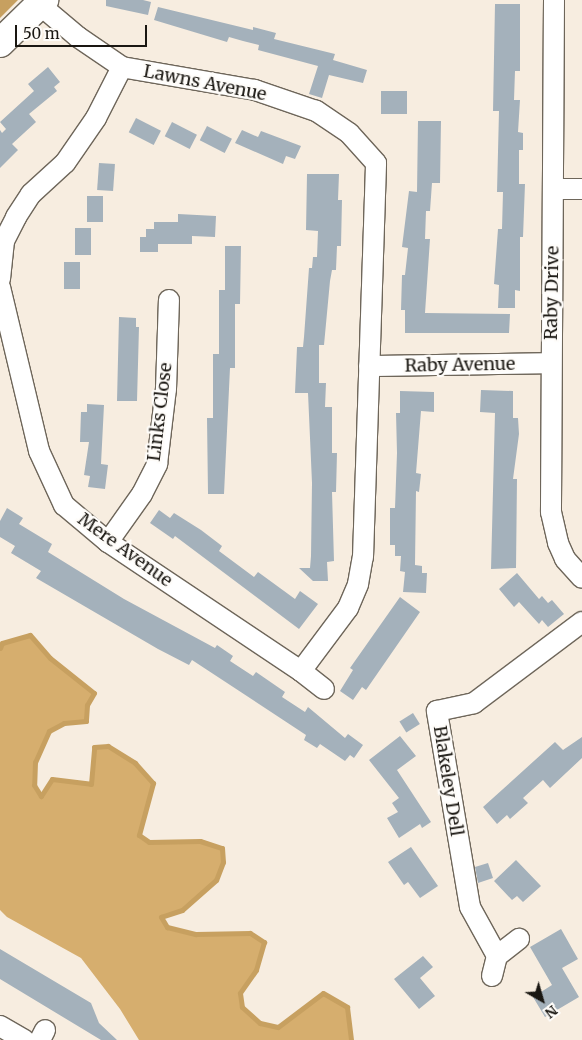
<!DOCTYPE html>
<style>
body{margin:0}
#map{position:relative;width:582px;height:1040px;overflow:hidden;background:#f7ede0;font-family:Merriweather,serif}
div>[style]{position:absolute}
.forest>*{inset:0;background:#d6ae6e}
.water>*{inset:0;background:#c7a060}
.stream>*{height:5px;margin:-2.5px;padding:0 2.5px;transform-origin:2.5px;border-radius:2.5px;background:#c7a060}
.building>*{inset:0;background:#a4b1bb;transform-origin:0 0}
.roads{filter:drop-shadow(1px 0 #6e665a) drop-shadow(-1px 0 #6e665a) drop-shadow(0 1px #6e665a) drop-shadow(0 -1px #6e665a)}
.street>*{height:20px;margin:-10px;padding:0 10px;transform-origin:10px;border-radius:10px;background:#fff}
.secondary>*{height:28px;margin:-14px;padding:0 14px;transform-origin:14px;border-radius:14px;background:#fff}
span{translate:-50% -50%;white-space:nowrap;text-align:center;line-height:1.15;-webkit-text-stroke:4.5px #fefcf9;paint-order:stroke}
.street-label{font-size:18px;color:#1a1712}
.north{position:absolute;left:517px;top:975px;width:50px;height:50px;-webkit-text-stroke:4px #fefcf9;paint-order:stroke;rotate:142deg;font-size:14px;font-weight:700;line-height:20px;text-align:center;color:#1a1712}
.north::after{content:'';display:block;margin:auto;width:18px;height:22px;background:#1a1712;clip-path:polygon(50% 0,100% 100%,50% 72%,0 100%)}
.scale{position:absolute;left:15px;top:25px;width:132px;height:22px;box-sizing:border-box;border:2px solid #1a1712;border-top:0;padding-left:6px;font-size:15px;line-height:18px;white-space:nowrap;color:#1a1712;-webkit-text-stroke:4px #fefcf9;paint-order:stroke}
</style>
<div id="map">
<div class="forest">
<i style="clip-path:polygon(30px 635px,50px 658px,94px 693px,87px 705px,86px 721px,64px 723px,49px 732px,35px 762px,34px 784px,40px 795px,52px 779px,91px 784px,94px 747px,108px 746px,135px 763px,153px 783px,139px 835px,149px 842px,200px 841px,222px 848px,223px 862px,216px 880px,182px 910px,161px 917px,167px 927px,196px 934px,250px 933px,264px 942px,256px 970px,240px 993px,242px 1007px,260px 1023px,278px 1027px,323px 993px,347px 1007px,351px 1040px,139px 1040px,120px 1009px,81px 958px,7px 917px,0 910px,0 648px,2px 643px)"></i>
</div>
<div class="water">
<i style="clip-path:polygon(0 0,18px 0,0 18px)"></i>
</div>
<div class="stream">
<i style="left:0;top:648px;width:5px;rotate:-68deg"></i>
<i style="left:2px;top:643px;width:29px;rotate:-16deg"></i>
<i style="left:30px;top:635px;width:30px;rotate:49deg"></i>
<i style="left:50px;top:658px;width:56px;rotate:38.5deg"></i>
<i style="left:94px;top:693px;width:14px;rotate:120deg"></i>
<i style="left:87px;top:705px;width:16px;rotate:94deg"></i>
<i style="left:86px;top:721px;width:22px;rotate:175deg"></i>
<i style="left:64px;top:723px;width:17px;rotate:152deg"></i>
<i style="left:49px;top:731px;width:34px;rotate:114deg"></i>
<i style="left:35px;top:762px;width:23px;rotate:92deg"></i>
<i style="left:34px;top:785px;width:13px;rotate:58deg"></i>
<i style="left:41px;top:796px;width:20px;rotate:-57deg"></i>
<i style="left:52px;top:779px;width:39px;rotate:7deg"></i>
<i style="left:91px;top:784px;width:37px;rotate:-85deg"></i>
<i style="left:94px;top:747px;width:14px;rotate:-4deg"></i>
<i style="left:108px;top:746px;width:32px;rotate:32deg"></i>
<i style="left:135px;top:763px;width:27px;rotate:48deg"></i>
<i style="left:153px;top:783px;width:54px;rotate:105.1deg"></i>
<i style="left:139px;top:835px;width:12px;rotate:35deg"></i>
<i style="left:149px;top:842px;width:51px;rotate:-1.1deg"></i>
<i style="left:200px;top:841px;width:23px;rotate:18deg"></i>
<i style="left:222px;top:848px;width:14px;rotate:86deg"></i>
<i style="left:223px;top:862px;width:19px;rotate:111deg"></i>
<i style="left:216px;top:880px;width:45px;rotate:138.6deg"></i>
<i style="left:182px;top:910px;width:22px;rotate:162deg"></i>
<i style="left:161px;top:917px;width:12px;rotate:59deg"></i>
<i style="left:167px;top:927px;width:30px;rotate:14deg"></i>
<i style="left:196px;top:934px;width:54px;rotate:-1.1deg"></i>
<i style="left:250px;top:933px;width:17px;rotate:33deg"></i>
<i style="left:264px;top:942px;width:29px;rotate:106deg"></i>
<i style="left:256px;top:970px;width:28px;rotate:125deg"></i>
<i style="left:240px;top:993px;width:14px;rotate:82deg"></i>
<i style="left:242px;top:1007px;width:24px;rotate:42deg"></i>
<i style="left:260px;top:1023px;width:18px;rotate:13deg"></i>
<i style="left:278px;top:1027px;width:56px;rotate:-37.1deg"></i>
<i style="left:323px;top:993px;width:28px;rotate:30deg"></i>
<i style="left:347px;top:1007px;width:33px;rotate:83deg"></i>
</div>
<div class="building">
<i style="clip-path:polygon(106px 0,143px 0,151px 2px,148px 15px,106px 6px)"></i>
<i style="clip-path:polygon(495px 4px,520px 4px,520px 71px,515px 71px,514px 100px,520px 100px,518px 132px,523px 133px,523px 150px,519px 150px,519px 184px,525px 184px,523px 237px,520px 237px,520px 291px,515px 290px,515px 308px,498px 308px,499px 285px,494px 284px,498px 229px,502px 229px,503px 192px,497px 192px,499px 111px,493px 111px)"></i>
<i style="clip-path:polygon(158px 7px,253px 30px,253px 27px,276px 33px,274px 39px,335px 54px,333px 60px,367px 70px,363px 83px,329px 75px,322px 98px,309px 94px,318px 66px,258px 50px,259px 45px,243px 41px,229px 37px,227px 42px,154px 20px)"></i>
<i style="clip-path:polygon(48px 67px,60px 82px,54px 87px,57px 91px,29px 114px,36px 122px,12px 144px,18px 150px,0 168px,0 130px,2px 133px,6px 129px,0 122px,34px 91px,28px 84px)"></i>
<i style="left:381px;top:91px;width:26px;height:23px"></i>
<i style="left:136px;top:118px;width:28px;height:16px;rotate:27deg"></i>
<i style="clip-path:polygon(418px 121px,441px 121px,440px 183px,432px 183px,430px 211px,426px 211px,425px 239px,430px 239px,425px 313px,510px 314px,509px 333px,405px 333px,405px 310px,401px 310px,402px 275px,405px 275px,408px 248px,402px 247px,409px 191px,417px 192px)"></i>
<i style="left:172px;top:122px;width:28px;height:16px;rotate:27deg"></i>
<i style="left:207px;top:126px;width:28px;height:16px;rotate:27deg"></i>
<i style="clip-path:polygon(242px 130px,258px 137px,261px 131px,301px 146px,295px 159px,286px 156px,283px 164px,235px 143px)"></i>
<i style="left:99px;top:163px;width:16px;height:27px;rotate:4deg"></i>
<i style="clip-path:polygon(307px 174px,339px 174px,338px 200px,342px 200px,341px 246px,337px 246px,336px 270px,332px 270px,330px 281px,324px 345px,319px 345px,319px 383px,326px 383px,325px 407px,332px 407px,332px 453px,337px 453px,336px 492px,332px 492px,334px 561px,327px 562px,328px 581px,313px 581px,299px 568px,310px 568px,311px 556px,312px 483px,308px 393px,295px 393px,297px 347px,303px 347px,304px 337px,309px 268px,312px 268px,313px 257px,317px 257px,318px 231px,306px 230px)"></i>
<i style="left:87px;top:196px;width:16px;height:26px"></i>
<i style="clip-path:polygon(178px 214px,216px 216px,215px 237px,192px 236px,192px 244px,158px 244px,158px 252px,140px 252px,140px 237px,146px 237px,146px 229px,154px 229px,154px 222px,178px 222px)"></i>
<i style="left:91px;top:228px;width:27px;height:16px;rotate:90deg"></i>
<i style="clip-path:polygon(225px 246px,241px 246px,240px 304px,235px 304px,235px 368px,230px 368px,224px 494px,208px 494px,207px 418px,213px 418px,213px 354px,219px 354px,219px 290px,225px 290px)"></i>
<i style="left:80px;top:262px;width:27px;height:16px;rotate:90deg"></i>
<i style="clip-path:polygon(119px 317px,136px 318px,136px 327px,139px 327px,137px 401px,117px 401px)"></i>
<i style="clip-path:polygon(481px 390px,513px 391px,513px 418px,518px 418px,519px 434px,513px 479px,517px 479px,516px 568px,491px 569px,495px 413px,480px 412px)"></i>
<i style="clip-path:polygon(400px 391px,434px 392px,434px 412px,421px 411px,416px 473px,421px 474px,419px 492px,416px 491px,415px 565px,422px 566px,422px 573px,427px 573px,426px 593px,403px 592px,405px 572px,400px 571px,401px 556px,395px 556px,395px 545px,390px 545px,390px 508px,395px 508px,397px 453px,396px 413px,400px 413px)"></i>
<i style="clip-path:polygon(87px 404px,104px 405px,101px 464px,108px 465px,105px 489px,88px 487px,90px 476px,84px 475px,89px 442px,80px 442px,81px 412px,87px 412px)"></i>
<i style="clip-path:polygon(7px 508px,23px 518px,19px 524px,52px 544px,48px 552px,124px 599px,215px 648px,217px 645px,233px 656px,230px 661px,253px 676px,256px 672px,285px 692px,282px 697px,305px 712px,308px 707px,345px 738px,348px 734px,363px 745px,354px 758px,350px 755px,345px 761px,320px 744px,317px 748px,304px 740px,306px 735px,192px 660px,189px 665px,158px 649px,36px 578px,41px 571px,11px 553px,15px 546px,0 537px,0 521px)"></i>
<i style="clip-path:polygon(159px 510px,170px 518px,174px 513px,201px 530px,222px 546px,219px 551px,254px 577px,258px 572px,295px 599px,300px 591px,318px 604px,299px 629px,175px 536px,173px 539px,150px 523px)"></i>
<i style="clip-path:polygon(517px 573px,539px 599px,542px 596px,548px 603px,552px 600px,564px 614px,548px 627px,542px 620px,539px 624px,519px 602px,514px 607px,499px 589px)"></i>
<i style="clip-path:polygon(400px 597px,420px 612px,366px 690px,362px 687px,353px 700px,340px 691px,353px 670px,350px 668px)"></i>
<i style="left:413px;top:713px;width:13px;height:16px;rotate:58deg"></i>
<i style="clip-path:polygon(400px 736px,416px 756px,397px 770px,431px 822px,422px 828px,420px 824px,399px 838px,387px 818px,398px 812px,392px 803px,399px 798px,369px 760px)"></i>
<i style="clip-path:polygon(582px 737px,582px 758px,550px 788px,543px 780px,523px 798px,528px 803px,510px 819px,507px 815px,497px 824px,483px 807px,555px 742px,563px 750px)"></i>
<i style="clip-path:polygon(411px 847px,438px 886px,420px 898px,408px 882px,404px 885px,388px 862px)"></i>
<i style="clip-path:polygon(516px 860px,541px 886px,523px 902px,517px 896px,512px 900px,494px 881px)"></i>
<i style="clip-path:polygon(488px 863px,493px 878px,478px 883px,475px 867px)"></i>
<i style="clip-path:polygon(561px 929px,578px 959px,562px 968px,579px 997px,545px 1017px,533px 997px,552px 985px,530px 947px)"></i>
<i style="clip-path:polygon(0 949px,91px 1003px,99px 1023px,117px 1040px,101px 1040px,0 979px)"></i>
<i style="clip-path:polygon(423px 956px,433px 967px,420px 978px,435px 996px,419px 1009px,394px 979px)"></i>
</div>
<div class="roads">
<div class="street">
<i style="left:554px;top:0;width:512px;rotate:90.34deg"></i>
<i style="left:551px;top:512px;width:32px;rotate:77deg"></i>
<i style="left:558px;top:543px;width:17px;rotate:66deg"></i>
<i style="left:565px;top:559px;width:25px;rotate:48deg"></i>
<i style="left:554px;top:189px;width:28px"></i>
<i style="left:0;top:279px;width:38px;rotate:-84deg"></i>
<i style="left:4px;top:241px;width:27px;rotate:-63deg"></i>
<i style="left:16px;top:217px;width:27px;rotate:-57deg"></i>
<i style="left:31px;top:194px;width:46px;rotate:-42.4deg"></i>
<i style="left:65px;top:163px;width:55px;rotate:-55.4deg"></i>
<i style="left:96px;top:118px;width:57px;rotate:-63deg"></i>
<i style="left:0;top:287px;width:169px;rotate:76.6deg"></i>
<i style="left:39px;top:451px;width:60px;rotate:65.2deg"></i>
<i style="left:64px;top:505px;width:57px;rotate:40.1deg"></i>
<i style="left:108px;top:542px;width:232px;rotate:33.8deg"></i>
<i style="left:301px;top:671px;width:79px;rotate:-53.3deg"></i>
<i style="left:348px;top:608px;width:26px;rotate:-67deg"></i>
<i style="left:358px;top:584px;width:27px;rotate:-80deg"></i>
<i style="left:363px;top:557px;width:394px;rotate:-88.1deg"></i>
<i style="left:376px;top:163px;width:40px;rotate:-132deg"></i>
<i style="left:349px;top:133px;width:40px;rotate:-146deg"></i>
<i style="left:316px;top:111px;width:65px;rotate:-161deg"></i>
<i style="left:255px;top:90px;width:135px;rotate:-170.2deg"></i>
<i style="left:122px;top:67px;width:53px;rotate:-145.7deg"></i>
<i style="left:78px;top:37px;width:51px;rotate:-139.8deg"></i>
<i style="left:369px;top:366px;width:181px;rotate:-0.9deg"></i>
<i style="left:108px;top:542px;width:59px;rotate:-54.7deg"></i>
<i style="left:142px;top:494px;width:34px;rotate:-63deg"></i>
<i style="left:157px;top:464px;width:76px;rotate:-83.2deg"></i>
<i style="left:166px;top:389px;width:89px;rotate:-88.1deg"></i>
<i style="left:301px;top:671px;width:29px;rotate:38deg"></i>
<i style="left:497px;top:956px;width:28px;rotate:-38deg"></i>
<i style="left:492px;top:976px;width:21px;rotate:-76deg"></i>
<i style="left:497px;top:956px;width:56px;rotate:-118.9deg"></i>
<i style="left:470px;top:907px;width:199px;rotate:-99.6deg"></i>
<i style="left:437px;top:711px;width:38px;rotate:-12deg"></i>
<i style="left:474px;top:703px;width:135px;rotate:-36.9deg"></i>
<i style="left:0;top:1026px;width:28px;rotate:30deg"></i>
<i style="left:40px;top:1040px;width:11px;rotate:-63deg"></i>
</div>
<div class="secondary">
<i style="left:0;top:43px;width:62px;rotate:-44.3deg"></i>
</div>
</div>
<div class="street-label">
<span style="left:205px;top:83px;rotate:11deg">Lawns Avenue</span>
<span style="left:552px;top:293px;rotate:-89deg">Raby Drive</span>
<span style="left:460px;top:365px;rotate:-1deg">Raby Avenue</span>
<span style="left:160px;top:412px;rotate:-83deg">Links Close</span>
<span style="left:125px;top:550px;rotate:36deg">Mere Avenue</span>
<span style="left:448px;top:781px;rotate:81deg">Blakeley Dell</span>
</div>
<div class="north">N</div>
<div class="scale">50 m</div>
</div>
